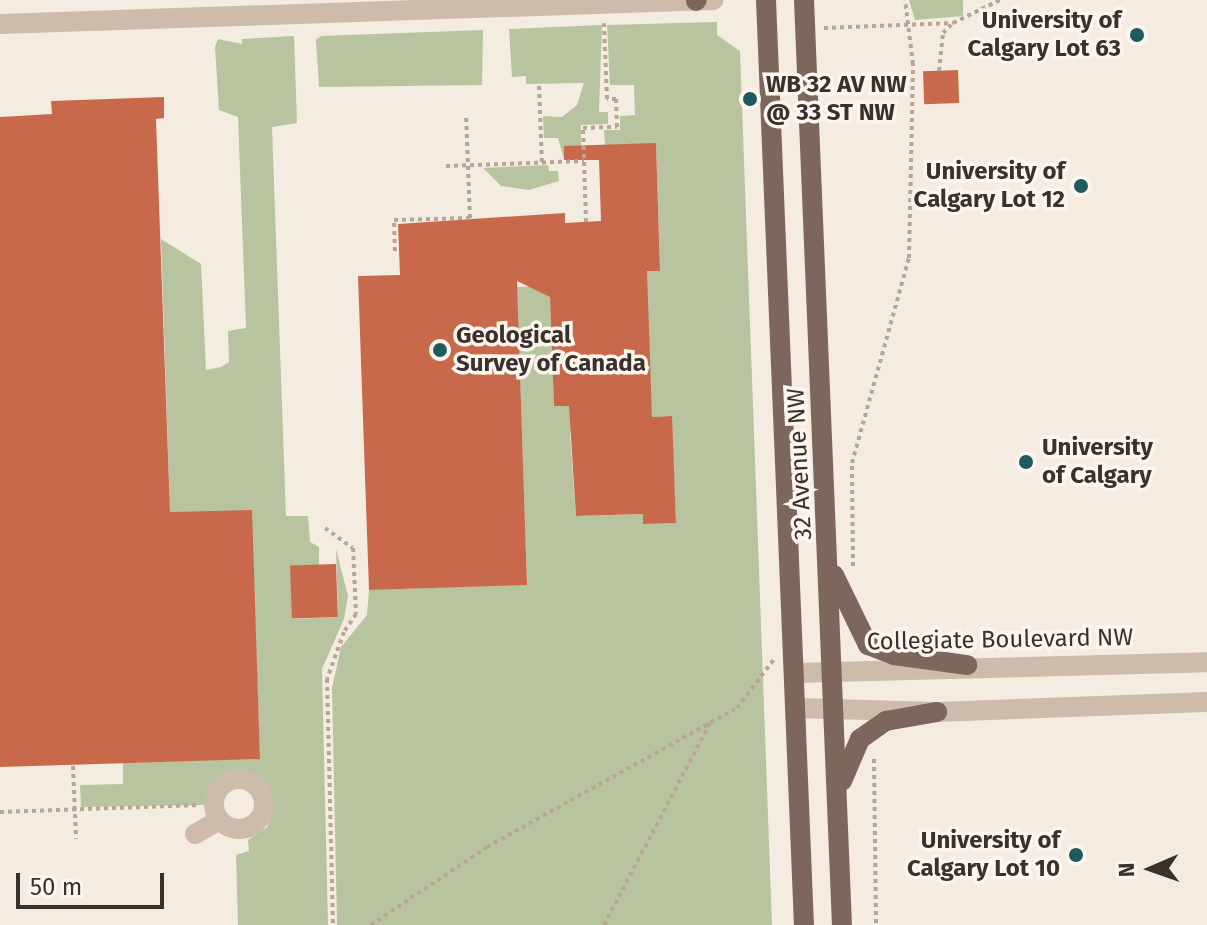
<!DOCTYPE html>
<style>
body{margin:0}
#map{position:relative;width:1207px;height:925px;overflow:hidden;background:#f4ebe1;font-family:"Fira Sans",sans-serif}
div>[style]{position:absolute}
.green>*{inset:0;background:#b8c4a0}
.building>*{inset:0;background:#c8694b;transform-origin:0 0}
.path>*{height:4px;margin-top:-2px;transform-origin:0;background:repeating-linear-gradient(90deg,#b9a596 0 4px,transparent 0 8px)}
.minor>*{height:20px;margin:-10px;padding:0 10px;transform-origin:10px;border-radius:10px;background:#cdbbac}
.minor>.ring{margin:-10px;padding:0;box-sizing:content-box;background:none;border:20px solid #cdbbac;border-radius:50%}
.major>*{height:20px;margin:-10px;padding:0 10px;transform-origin:10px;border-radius:10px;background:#7d675c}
.dots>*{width:22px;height:22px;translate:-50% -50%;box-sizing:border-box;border:4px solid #fbf5ee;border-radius:50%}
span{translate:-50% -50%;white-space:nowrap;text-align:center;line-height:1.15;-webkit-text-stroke:7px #fbf5ee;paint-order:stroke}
.poi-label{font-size:24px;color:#3b302b;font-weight:700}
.right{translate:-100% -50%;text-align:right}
.left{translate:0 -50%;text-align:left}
.street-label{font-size:24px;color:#3b302b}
.north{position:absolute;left:1111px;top:829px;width:80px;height:80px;-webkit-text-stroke:6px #fbf5ee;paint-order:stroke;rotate:268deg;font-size:22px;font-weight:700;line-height:32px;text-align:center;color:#3b302b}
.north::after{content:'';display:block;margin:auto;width:28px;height:36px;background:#3b302b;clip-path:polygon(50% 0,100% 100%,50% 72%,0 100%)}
.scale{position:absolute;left:16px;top:873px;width:148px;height:36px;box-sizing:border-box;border:4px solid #3b302b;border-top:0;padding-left:10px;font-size:24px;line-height:28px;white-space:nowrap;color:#3b302b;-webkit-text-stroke:6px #fbf5ee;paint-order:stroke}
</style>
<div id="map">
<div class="green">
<i style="clip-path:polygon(909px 0,963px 0,963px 16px,915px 20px)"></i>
<i style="clip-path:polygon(717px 22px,717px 35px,740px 51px,772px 925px,337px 925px,332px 688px,341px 647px,367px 615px,369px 590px,527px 584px,517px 287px,545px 286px,550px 295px,554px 406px,575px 406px,570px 434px,576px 516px,643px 514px,644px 524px,676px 523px,671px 416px,652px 417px,643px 271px,660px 270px,656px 144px,605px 145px,604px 130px,620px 130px,620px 116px,635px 115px,634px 85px,610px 85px,607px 25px)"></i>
<i style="clip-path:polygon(602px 25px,599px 112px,608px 112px,608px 124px,581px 125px,581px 158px,564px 159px,558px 138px,544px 138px,543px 116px,562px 117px,577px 105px,584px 83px,526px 84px,526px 76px,512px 77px,509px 29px)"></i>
<i style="clip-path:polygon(483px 30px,482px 85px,319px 87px,316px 40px,321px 36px)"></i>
<i style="clip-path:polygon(294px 36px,297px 123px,272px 127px,286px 516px,308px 516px,310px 542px,319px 547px,319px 565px,292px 619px,338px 617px,336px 549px,348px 596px,344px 619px,322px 669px,328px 925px,238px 925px,236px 855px,249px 851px,248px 840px,267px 827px,273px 810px,262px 783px,245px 774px,225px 777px,214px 785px,205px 805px,81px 807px,80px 785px,123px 784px,123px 763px,260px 758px,251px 511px,170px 512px,161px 239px,201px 264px,206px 370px,221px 367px,229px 362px,228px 331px,246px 328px,238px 117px,219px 110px,215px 47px,218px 39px,242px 44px,242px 39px)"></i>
<i style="clip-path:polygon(548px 165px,549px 171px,558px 171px,559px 181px,529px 190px,501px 186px,483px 168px)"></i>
</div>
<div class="building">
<i style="left:958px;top:70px;width:33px;height:35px;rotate:88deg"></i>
<i style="clip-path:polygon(164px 97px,164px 118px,156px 119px,170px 512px,252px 510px,260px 759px,0 767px,0 117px,52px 114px,51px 101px)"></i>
<i style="clip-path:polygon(656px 143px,660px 271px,647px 271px,652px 417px,672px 416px,676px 523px,643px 524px,643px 514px,576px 516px,569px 406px,554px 406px,550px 297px,517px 281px,527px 585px,369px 590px,358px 276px,400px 275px,398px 224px,565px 213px,565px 223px,601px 221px,599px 160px,564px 160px,564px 146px)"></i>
<i style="left:336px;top:564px;width:53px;height:46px;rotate:88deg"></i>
</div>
<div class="path">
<i style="left:824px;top:28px;width:129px;rotate:-2.2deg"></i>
<i style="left:953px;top:23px;width:52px;rotate:-26.1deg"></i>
<i style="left:939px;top:71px;width:38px;rotate:-84deg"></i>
<i style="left:943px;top:33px;width:14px;rotate:-45deg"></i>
<i style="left:539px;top:86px;width:77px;rotate:87.8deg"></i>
<i style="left:446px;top:166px;width:138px;rotate:-2.1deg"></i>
<i style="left:586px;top:222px;width:94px;rotate:-91.8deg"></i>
<i style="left:583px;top:128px;width:34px;rotate:-2deg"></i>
<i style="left:617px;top:127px;width:28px;rotate:-92deg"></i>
<i style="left:616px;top:99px;width:9px;rotate:180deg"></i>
<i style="left:607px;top:99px;width:76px;rotate:-92.3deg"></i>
<i style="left:395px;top:251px;width:31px;rotate:-92deg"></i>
<i style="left:394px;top:220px;width:76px;rotate:-1.5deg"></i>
<i style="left:470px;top:218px;width:104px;rotate:-92.2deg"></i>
<i style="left:325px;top:528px;width:34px;rotate:36deg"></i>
<i style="left:353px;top:548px;width:66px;rotate:87.4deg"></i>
<i style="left:356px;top:614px;width:22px;rotate:124deg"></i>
<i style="left:344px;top:632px;width:50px;rotate:109.9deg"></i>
<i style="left:327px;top:679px;width:246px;rotate:88.6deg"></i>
<i style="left:853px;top:566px;width:103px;rotate:-90.6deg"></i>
<i style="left:852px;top:463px;width:213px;rotate:-74.5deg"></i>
<i style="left:909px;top:258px;width:194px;rotate:-88.8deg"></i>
<i style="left:913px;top:64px;width:64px;rotate:-97.1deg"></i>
<i style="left:874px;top:759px;width:166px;rotate:89.3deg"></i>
<i style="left:73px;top:766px;width:73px;rotate:87.6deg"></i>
<i style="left:0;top:812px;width:200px;rotate:-2deg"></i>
<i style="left:371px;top:925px;width:140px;rotate:-33.9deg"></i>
<i style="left:487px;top:847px;width:286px;rotate:-29.1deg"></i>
<i style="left:737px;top:708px;width:63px;rotate:-52.8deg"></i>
<i style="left:604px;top:925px;width:228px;rotate:-62.3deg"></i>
</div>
<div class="minor">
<i style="left:0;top:24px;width:714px;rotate:-1.93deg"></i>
<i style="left:795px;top:673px;width:412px;rotate:-1.5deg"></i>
<i style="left:796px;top:708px;width:141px;rotate:1.6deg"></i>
<i style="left:937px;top:712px;width:270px;rotate:-2.1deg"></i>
<i class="ring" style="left:214px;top:779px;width:30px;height:30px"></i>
<i style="left:195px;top:834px;width:28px;rotate:-30deg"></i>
</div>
<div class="major">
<i style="left:766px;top:0;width:926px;rotate:87.65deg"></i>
<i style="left:804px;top:0;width:926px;rotate:87.65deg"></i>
<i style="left:696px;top:1px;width:1px;rotate:-45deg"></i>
<i style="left:834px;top:575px;width:78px;rotate:64.1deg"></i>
<i style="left:868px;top:645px;width:28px;rotate:21deg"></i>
<i style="left:894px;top:655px;width:74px;rotate:7.8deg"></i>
<i style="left:842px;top:781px;width:46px;rotate:-66.8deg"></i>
<i style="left:860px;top:739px;width:32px;rotate:-35deg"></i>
<i style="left:886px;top:721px;width:52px;rotate:-10deg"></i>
</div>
<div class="dots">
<i style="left:1137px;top:35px;background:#1f5a5e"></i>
<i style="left:750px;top:99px;background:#1f5a5e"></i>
<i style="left:1081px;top:186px;background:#1f5a5e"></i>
<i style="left:440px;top:350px;background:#1f5a5e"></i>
<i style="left:1026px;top:462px;background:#1f5a5e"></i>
<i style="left:1076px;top:855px;background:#1f5a5e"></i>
</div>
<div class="poi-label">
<span class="right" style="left:1121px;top:35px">University of<br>Calgary Lot 63</span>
<span class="left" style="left:766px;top:99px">WB 32 AV NW<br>@ 33 ST NW</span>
<span class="right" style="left:1065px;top:186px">University of<br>Calgary Lot 12</span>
<span class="left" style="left:456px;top:350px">Geological<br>Survey of Canada</span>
<span class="left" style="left:1042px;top:462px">University<br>of Calgary</span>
<span class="right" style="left:1060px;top:855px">University of<br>Calgary Lot 10</span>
</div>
<div class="street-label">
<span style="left:800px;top:464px;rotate:-93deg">32 Avenue NW</span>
<span style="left:1000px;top:640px;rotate:-1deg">Collegiate Boulevard NW</span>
</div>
<div class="north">N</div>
<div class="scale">50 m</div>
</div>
